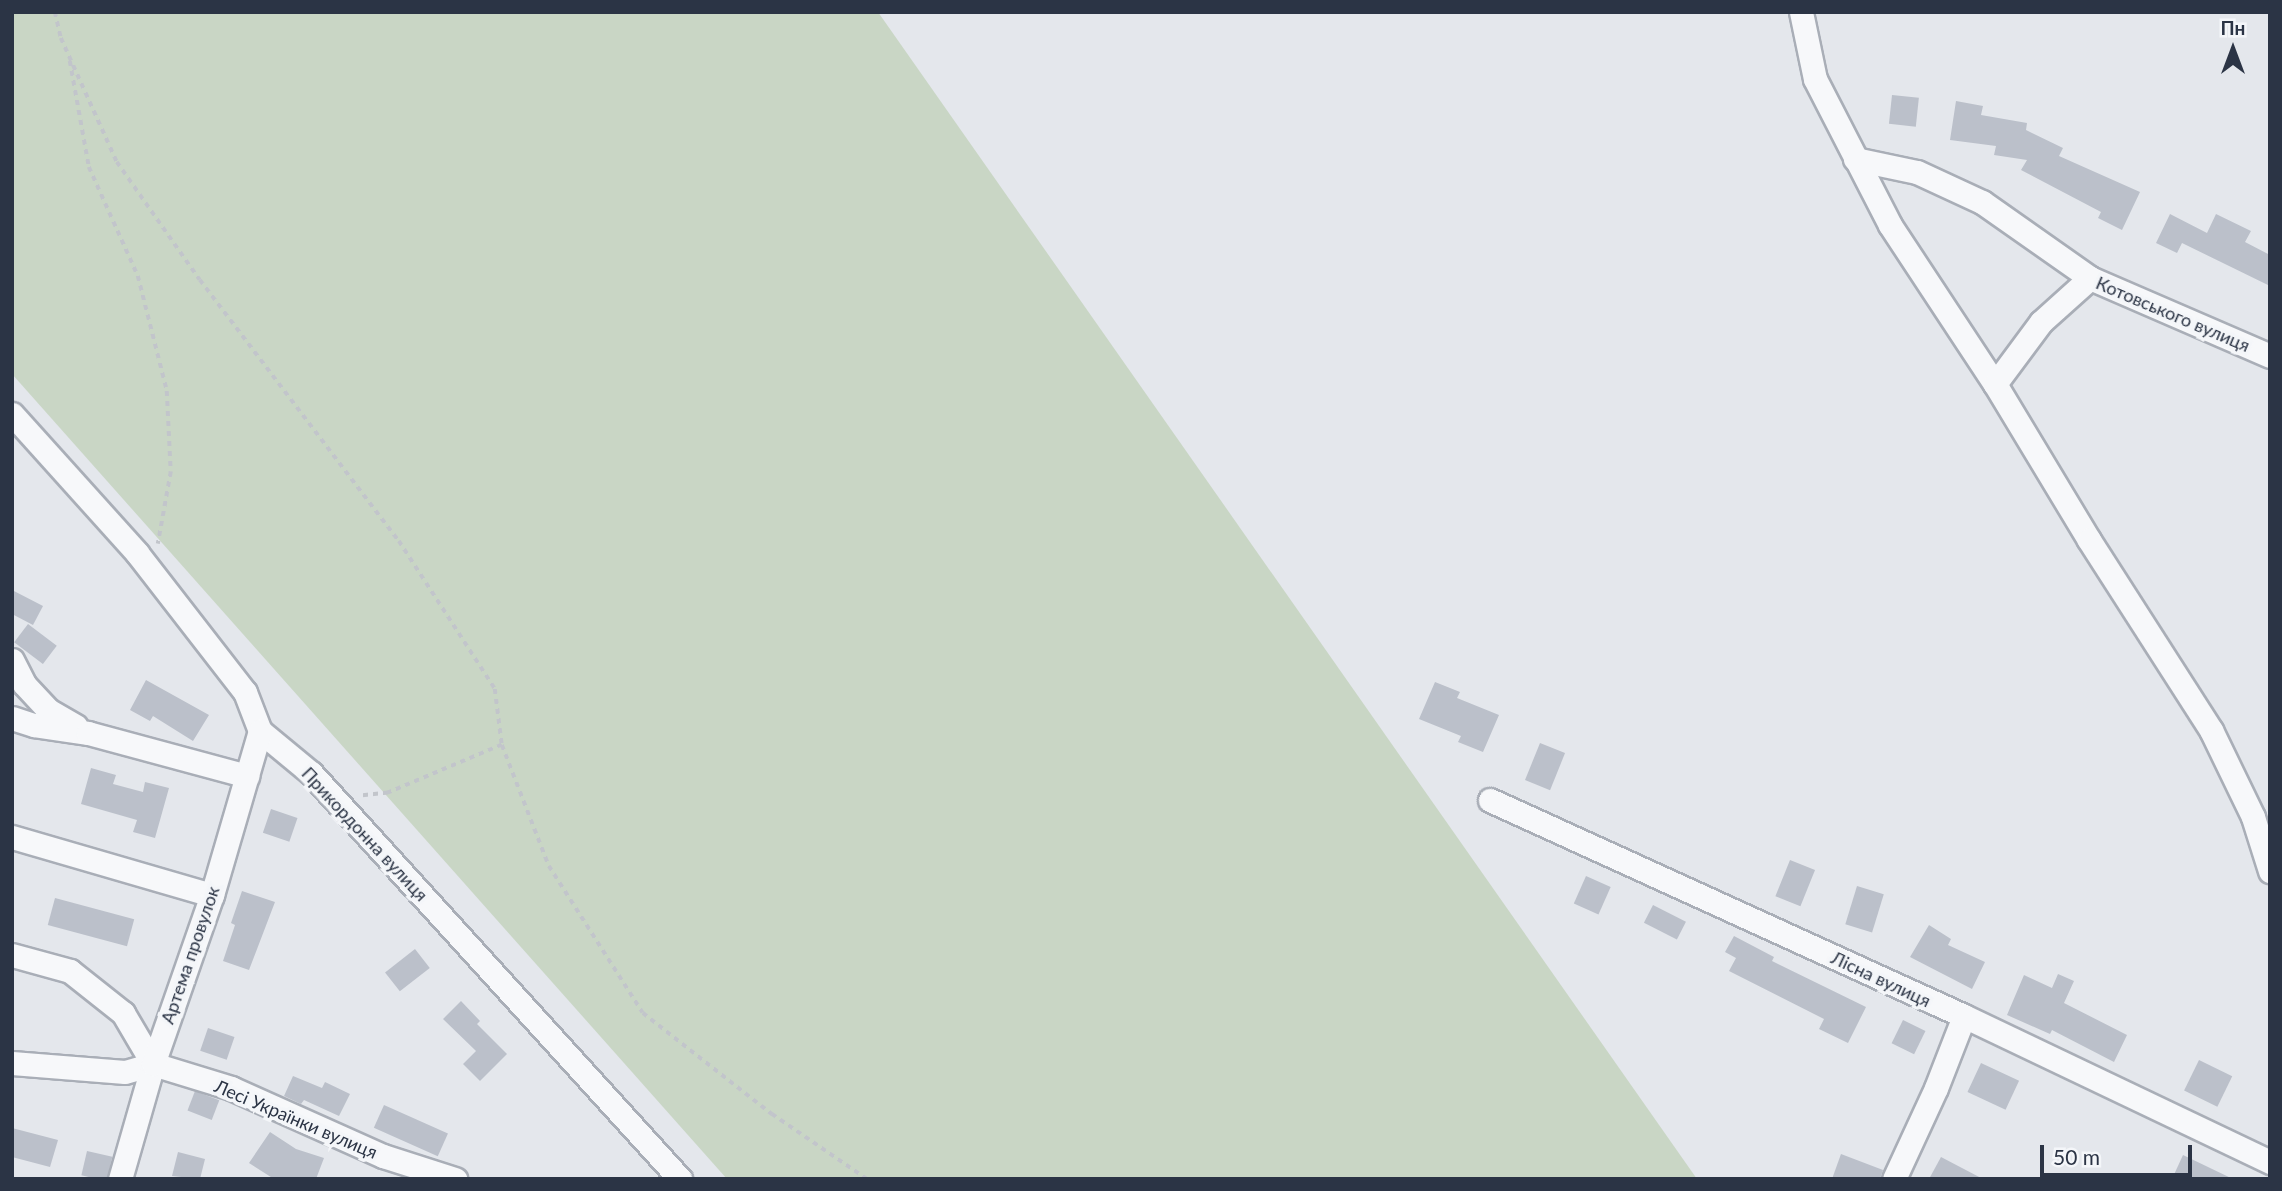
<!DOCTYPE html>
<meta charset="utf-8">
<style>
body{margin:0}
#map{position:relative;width:2282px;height:1191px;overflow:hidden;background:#e4e7ec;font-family:Lato,sans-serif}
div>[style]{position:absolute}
.green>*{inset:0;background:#c9d6c5}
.building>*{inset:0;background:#bbc0ca;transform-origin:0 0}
.path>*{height:3.5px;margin-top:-1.75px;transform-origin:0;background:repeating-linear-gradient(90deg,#c2c5cb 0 5px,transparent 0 10px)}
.roads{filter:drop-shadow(2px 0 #a9aeb7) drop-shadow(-2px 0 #a9aeb7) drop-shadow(0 2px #a9aeb7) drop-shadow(0 -2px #a9aeb7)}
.minor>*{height:23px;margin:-11.5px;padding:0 11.5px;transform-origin:11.5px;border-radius:11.5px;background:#f7f8fa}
span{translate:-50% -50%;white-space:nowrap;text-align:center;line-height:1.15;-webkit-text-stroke:7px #f4f6f9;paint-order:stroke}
.street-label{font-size:18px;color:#2b3445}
.frame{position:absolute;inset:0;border:14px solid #2b3445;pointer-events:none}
.north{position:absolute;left:2198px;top:14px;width:70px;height:70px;-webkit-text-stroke:5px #f4f6f9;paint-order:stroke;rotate:0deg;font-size:19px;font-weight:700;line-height:28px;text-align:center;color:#2b3445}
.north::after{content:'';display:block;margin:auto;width:24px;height:32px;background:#2b3445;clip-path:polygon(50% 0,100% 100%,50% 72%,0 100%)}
.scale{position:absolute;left:2040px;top:1145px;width:152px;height:32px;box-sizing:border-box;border:4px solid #2b3445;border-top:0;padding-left:9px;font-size:21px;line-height:24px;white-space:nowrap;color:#2b3445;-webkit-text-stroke:5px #f4f6f9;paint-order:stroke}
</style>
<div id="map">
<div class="green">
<i style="clip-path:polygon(12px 12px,878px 12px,1697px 1179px,727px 1179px,12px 374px)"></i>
</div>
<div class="building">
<i style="left:1892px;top:95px;width:27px;height:29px;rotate:6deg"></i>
<i style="clip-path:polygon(1956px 101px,1983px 106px,1981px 115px,2027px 123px,2026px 130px,2063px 148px,2059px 156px,2140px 192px,2122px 230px,2098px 218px,2101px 212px,2021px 170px,2027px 160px,1994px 155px,1996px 146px,1950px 140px)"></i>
<i style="clip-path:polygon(2170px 214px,2207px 233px,2216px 214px,2251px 231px,2245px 242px,2270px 255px,2270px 286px,2182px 243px,2177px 253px,2156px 243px)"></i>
<i style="clip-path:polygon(12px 590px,43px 606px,33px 625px,12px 614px)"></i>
<i style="left:28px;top:624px;width:36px;height:23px;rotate:37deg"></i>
<i style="clip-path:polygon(146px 680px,209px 715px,193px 741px,153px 716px,150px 721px,130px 710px)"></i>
<i style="clip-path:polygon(1435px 682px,1460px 692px,1457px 698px,1499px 715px,1483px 752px,1458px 742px,1461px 736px,1419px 719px)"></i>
<i style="left:1540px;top:743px;width:27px;height:40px;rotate:22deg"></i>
<i style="clip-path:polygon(91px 768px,116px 775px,113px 784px,143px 792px,145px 782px,169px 788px,155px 838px,133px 832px,137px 820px,81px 804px)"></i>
<i style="left:271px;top:809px;width:28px;height:25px;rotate:19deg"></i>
<i style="left:1790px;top:860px;width:27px;height:39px;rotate:22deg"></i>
<i style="left:1586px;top:876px;width:27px;height:30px;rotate:24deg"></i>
<i style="left:1857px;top:886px;width:28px;height:40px;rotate:17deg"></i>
<i style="clip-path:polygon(242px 891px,275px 902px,249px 970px,223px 961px,235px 925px,231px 923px)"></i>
<i style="left:55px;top:898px;width:82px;height:28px;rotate:15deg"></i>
<i style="left:1653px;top:905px;width:37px;height:20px;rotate:27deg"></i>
<i style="clip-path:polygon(1929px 925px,1951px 939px,1948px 945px,1985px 962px,1972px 989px,1910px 957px)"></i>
<i style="clip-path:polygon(1734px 936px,1774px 957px,1772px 961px,1866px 1007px,1848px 1043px,1819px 1029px,1824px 1019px,1729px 971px,1736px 958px,1725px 952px)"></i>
<i style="left:415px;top:949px;width:24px;height:38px;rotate:52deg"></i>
<i style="clip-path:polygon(2058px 974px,2074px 981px,2064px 1003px,2127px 1035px,2114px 1062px,2052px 1030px,2050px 1034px,2007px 1015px,2024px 975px,2052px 988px)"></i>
<i style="clip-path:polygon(461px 1001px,480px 1021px,477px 1024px,507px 1054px,480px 1081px,463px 1064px,476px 1051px,443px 1019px)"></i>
<i style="left:1903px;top:1020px;width:25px;height:26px;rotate:26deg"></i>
<i style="left:208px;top:1028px;width:28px;height:24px;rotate:19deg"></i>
<i style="left:2199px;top:1060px;width:37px;height:34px;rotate:26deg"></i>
<i style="left:1981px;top:1063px;width:42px;height:32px;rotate:25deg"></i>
<i style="clip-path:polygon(293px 1076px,322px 1088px,325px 1082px,350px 1094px,339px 1116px,304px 1100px,301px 1104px,284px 1096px)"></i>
<i style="left:195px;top:1091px;width:26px;height:21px;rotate:21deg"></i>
<i style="left:384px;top:1105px;width:70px;height:25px;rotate:24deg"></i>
<i style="clip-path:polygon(12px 1128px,58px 1140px,50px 1167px,12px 1157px)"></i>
<i style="clip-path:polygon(270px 1132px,296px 1149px,324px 1158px,316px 1179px,274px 1179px,249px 1163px)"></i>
<i style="left:87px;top:1151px;width:26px;height:25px;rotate:13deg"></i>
<i style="clip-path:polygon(178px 1152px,205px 1159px,200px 1179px,172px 1176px)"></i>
<i style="clip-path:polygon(1841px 1154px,1883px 1170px,1880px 1179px,1832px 1179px)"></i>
<i style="clip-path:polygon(2183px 1155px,2233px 1179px,2172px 1179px)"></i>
<i style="clip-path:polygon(1941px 1157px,1983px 1179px,1929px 1179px)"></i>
</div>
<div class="path">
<i style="left:55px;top:12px;width:27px;rotate:77deg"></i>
<i style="left:61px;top:38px;width:136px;rotate:65.7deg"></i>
<i style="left:117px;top:162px;width:144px;rotate:54.9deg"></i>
<i style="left:200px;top:280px;width:328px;rotate:52.7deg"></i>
<i style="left:399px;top:541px;width:176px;rotate:57deg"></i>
<i style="left:495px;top:689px;width:56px;rotate:82.9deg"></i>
<i style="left:502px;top:745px;width:124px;rotate:157.2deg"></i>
<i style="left:388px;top:793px;width:28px;rotate:174deg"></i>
<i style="left:70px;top:61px;width:108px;rotate:79.8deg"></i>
<i style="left:89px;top:167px;width:120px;rotate:65.8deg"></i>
<i style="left:138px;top:276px;width:119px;rotate:75.8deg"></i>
<i style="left:167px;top:391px;width:81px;rotate:87.2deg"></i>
<i style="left:171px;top:472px;width:73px;rotate:100.2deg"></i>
<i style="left:502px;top:745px;width:130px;rotate:68.8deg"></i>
<i style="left:549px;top:866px;width:174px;rotate:57.4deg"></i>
<i style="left:643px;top:1013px;width:164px;rotate:38.1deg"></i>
<i style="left:772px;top:1114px;width:115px;rotate:34.4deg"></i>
</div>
<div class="roads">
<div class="minor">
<i style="left:1801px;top:12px;width:68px;rotate:78.2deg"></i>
<i style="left:1815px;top:79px;width:164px;rotate:62.8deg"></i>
<i style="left:1890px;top:225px;width:191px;rotate:56.6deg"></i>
<i style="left:1995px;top:384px;width:182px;rotate:58.9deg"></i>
<i style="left:2089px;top:540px;width:226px;rotate:57.3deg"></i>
<i style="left:2211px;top:730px;width:97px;rotate:64.2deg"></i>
<i style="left:2253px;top:817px;width:57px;rotate:72.5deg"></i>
<i style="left:1855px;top:159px;width:63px;rotate:11.8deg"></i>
<i style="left:1917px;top:172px;width:72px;rotate:24.8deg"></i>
<i style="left:1982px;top:202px;width:132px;rotate:35.1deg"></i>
<i style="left:2090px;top:278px;width:196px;rotate:23.4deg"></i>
<i style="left:1995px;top:384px;width:77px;rotate:-53.4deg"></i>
<i style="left:2041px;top:322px;width:66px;rotate:-41.9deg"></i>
<i style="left:12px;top:414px;width:187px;rotate:48deg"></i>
<i style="left:137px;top:553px;width:176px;rotate:52.2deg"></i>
<i style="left:245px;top:692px;width:42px;rotate:69deg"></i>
<i style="left:260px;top:731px;width:66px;rotate:39.5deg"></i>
<i style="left:311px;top:773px;width:549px;rotate:47.73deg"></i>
<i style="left:12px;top:660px;width:27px;rotate:63deg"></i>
<i style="left:24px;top:684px;width:35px;rotate:47deg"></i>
<i style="left:48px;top:710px;width:32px;rotate:30deg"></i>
<i style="left:12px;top:718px;width:23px;rotate:18deg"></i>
<i style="left:34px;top:725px;width:55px;rotate:8.4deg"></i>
<i style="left:88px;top:733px;width:165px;rotate:15.1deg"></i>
<i style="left:1490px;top:800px;width:521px;rotate:24.5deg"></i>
<i style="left:1964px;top:1016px;width:339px;rotate:25.5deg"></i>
<i style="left:12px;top:837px;width:208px;rotate:16.2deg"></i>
<i style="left:12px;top:955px;width:60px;rotate:15.4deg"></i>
<i style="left:70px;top:971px;width:68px;rotate:38.4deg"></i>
<i style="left:123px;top:1013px;width:59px;rotate:59.5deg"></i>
<i style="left:12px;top:1063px;width:113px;rotate:4.6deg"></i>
<i style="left:125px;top:1072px;width:29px;rotate:-16deg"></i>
<i style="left:153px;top:1064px;width:82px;rotate:17.1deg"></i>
<i style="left:231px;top:1088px;width:167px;rotate:24.1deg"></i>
<i style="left:383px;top:1156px;width:76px;rotate:17.7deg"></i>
<i style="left:120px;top:1179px;width:120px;rotate:-74deg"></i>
<i style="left:153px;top:1064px;width:179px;rotate:-70.8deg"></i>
<i style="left:212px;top:895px;width:171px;rotate:-73.7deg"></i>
<i style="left:1894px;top:1179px;width:100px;rotate:-65.2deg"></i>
<i style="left:1936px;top:1088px;width:77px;rotate:-68.7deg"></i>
</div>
</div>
<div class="street-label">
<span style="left:2173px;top:314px;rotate:23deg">Котовського вулиця</span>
<span style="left:365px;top:834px;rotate:47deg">Прикордонна вулиця</span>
<span style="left:190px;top:955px;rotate:-71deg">Артема провулок</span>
<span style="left:1881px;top:979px;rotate:25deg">Лісна вулиця</span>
<span style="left:296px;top:1119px;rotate:23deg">Лесі Українки вулиця</span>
</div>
<div class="frame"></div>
<div class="north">Пн</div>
<div class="scale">50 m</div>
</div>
